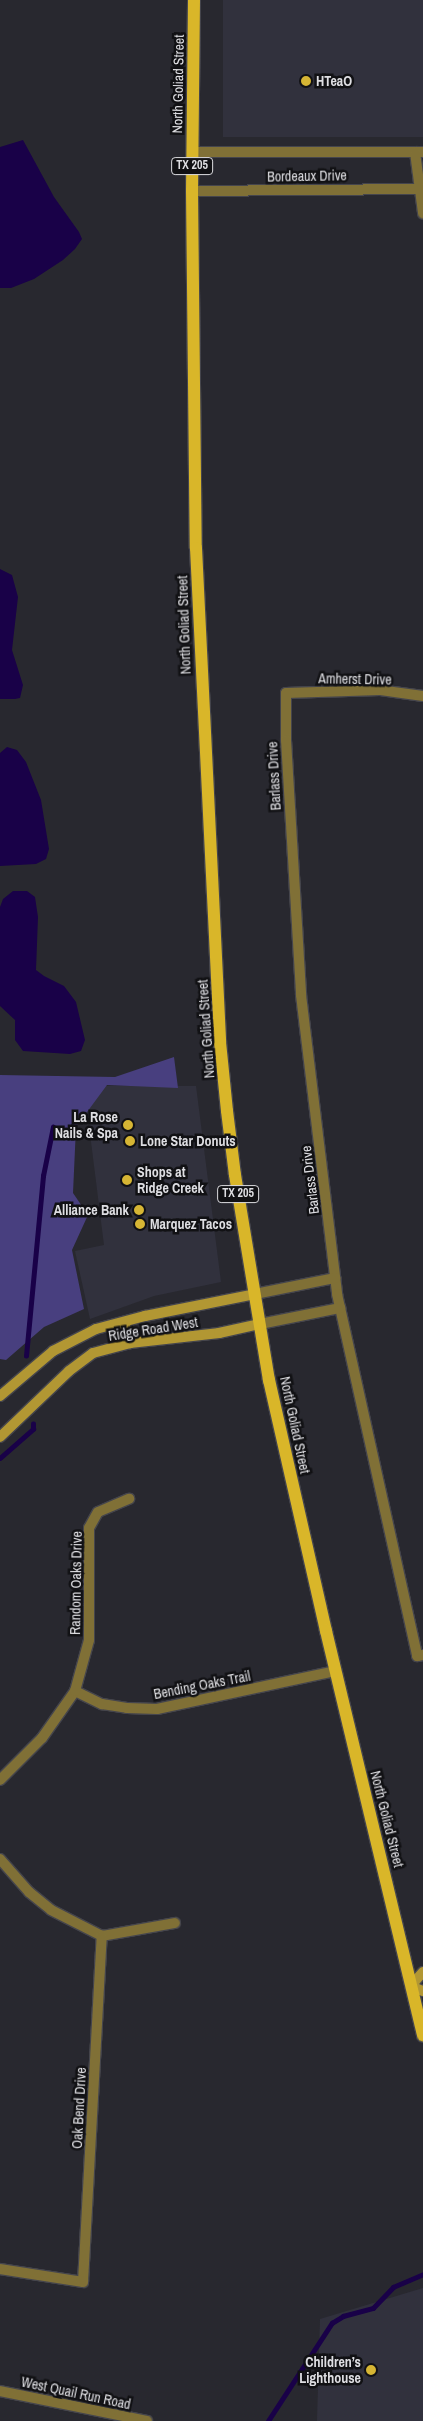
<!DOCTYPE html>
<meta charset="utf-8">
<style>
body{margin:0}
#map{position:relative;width:423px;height:2421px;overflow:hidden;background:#28282f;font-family:"Archivo Narrow",sans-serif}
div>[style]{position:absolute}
.built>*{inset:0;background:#31313d;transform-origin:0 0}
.green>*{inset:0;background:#483f7f}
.water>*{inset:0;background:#190148}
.stream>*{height:4.5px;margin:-2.25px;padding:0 2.25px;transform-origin:2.25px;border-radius:2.25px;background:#190148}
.roads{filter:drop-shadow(1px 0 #45454c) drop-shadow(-1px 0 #45454c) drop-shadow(0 1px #45454c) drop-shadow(0 -1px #45454c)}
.street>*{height:10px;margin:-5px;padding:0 5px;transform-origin:5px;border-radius:5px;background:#807036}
.secondary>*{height:10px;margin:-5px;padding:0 5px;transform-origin:5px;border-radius:5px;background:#b29733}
.primary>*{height:12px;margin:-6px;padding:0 6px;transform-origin:6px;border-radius:6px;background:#d9b629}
.dots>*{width:14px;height:14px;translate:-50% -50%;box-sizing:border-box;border:2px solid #111114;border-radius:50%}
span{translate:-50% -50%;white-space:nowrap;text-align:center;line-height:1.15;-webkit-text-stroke:5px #111114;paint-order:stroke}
.shield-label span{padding:1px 4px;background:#111114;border:1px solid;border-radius:4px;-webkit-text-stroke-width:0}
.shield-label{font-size:12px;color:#dedee2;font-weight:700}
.poi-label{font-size:14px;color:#dedee2;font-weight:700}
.left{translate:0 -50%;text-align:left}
.right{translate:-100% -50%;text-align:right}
.street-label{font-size:14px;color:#dedee2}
</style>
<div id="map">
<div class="built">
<i style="left:223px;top:0;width:200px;height:137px"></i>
<i style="clip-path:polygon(84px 1086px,196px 1086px,221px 1282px,154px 1296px,90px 1319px,75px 1251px,104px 1245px)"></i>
<i style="clip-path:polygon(423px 2288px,423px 2421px,317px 2421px,320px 2319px)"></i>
</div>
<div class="green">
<i style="clip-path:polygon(174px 1057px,178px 1088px,107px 1085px,76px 1127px,73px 1193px,88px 1215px,72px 1250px,84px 1309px,44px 1327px,6px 1360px,0 1359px,0 1075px,115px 1077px)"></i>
</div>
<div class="water">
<i style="clip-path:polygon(23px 140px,54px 197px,79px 232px,82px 239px,75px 249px,63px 260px,34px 279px,11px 288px,0 288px,0 147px)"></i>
<i style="clip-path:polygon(0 569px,12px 575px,18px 597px,12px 650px,23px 685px,20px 698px,15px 699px,0 699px)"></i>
<i style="clip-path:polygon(7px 747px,17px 750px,26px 762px,41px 800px,49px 849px,46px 859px,36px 864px,0 866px,0 753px)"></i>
<i style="clip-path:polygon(13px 891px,27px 891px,35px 897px,38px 917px,36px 970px,44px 976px,64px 986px,76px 1002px,85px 1040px,81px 1051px,70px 1054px,23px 1051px,15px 1040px,15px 1020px,0 1006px,0 907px,3px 899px)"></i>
</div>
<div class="stream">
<i style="left:26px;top:1356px;width:181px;rotate:-84.6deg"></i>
<i style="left:43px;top:1176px;width:50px;rotate:-78.5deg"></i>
<i style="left:0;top:1458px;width:44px;rotate:-41.3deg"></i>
<i style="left:33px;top:1429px;width:5px;rotate:-90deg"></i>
<i style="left:268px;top:2421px;width:117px;rotate:-56.9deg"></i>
<i style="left:332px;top:2323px;width:13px;rotate:-32deg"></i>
<i style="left:343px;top:2316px;width:31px;rotate:-15deg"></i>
<i style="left:373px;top:2308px;width:29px;rotate:-46deg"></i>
<i style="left:393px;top:2287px;width:33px;rotate:-23deg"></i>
</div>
<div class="roads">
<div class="street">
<i style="left:193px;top:152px;width:230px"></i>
<i style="left:415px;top:152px;width:62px;rotate:82.5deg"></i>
<i style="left:192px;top:191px;width:231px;rotate:-0.5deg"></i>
<i style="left:423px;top:696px;width:43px;rotate:-172.1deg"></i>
<i style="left:380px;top:690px;width:94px;rotate:178.2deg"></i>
<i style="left:286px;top:693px;width:47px;rotate:90deg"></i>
<i style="left:286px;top:740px;width:255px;rotate:86.6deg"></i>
<i style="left:301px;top:995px;width:301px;rotate:83.1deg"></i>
<i style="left:337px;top:1294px;width:371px;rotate:77.5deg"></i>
<i style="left:417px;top:1656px;width:6px;rotate:-9deg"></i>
<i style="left:255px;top:1294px;width:82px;rotate:-11.3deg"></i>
<i style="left:260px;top:1324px;width:82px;rotate:-11.3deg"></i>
<i style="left:75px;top:1691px;width:30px;rotate:26deg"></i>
<i style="left:102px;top:1704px;width:25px;rotate:9deg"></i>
<i style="left:127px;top:1708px;width:30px;rotate:2deg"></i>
<i style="left:157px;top:1709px;width:183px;rotate:-12deg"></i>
<i style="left:0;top:1780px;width:59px;rotate:-45deg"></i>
<i style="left:42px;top:1738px;width:57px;rotate:-54.9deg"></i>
<i style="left:75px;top:1691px;width:53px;rotate:-74.6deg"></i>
<i style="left:89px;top:1640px;width:112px;rotate:-90deg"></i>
<i style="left:89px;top:1528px;width:18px;rotate:-61deg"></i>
<i style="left:98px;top:1512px;width:34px;rotate:-23deg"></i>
<i style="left:0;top:1859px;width:44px;rotate:48.7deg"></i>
<i style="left:29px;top:1892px;width:28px;rotate:39deg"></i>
<i style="left:51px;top:1910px;width:57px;rotate:27deg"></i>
<i style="left:102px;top:1936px;width:74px;rotate:-10.1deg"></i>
<i style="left:0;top:2269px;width:84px;rotate:8.9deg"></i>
<i style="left:83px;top:2282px;width:347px;rotate:-86.9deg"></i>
<i style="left:0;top:2391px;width:150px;rotate:11.5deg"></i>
</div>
<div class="secondary">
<i style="left:124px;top:1322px;width:22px;rotate:74deg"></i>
<i style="left:0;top:1396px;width:70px;rotate:-40.3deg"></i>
<i style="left:53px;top:1351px;width:48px;rotate:-27.1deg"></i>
<i style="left:96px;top:1329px;width:51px;rotate:-14.9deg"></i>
<i style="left:145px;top:1316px;width:112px;rotate:-11.3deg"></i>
<i style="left:0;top:1437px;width:95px;rotate:-43.7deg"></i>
<i style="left:69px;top:1371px;width:30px;rotate:-37deg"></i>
<i style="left:93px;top:1353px;width:38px;rotate:-15deg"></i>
<i style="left:130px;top:1343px;width:90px;rotate:-6.4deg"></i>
<i style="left:219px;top:1333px;width:42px;rotate:-12.4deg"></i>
<i style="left:423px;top:1972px;width:18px;rotate:131deg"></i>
<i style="left:411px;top:1986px;width:13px;rotate:23deg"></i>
</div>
<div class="primary">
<i style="left:194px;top:0;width:191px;rotate:90.6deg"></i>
<i style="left:192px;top:191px;width:357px;rotate:89.4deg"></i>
<i style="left:196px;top:548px;width:495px;rotate:87.2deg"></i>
<i style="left:220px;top:1042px;width:69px;rotate:84.2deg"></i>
<i style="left:227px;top:1111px;width:64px;rotate:82.9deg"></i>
<i style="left:235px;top:1175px;width:208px;rotate:80.6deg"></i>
<i style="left:269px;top:1380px;width:257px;rotate:77.2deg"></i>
<i style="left:326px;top:1631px;width:416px;rotate:76.5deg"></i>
</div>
</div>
<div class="dots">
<i style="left:306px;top:81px;background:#d6b534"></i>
<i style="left:128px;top:1125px;background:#d6b534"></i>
<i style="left:130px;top:1141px;background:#d6b534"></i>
<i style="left:127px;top:1180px;background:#d6b534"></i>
<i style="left:139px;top:1210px;background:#d6b534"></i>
<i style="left:140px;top:1224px;background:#d6b534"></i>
<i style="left:371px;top:2370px;background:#d6b534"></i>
</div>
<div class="shield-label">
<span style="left:192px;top:166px">TX 205</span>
<span style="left:238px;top:1194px">TX 205</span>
</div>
<div class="poi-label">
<span class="left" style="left:316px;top:81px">HTeaO</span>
<span class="right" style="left:118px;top:1125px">La Rose<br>Nails &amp; Spa</span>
<span class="left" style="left:140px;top:1141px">Lone Star Donuts</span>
<span class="left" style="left:137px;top:1180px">Shops at<br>Ridge Creek</span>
<span class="right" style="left:129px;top:1210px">Alliance Bank</span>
<span class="left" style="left:150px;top:1224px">Marquez Tacos</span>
<span class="right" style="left:361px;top:2370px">Children’s<br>Lighthouse</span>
</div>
<div class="street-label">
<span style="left:178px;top:84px;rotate:-89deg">North Goliad Street</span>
<span style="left:307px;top:176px;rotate:-1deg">Bordeaux Drive</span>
<span style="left:184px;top:625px;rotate:-92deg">North Goliad Street</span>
<span style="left:355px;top:679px;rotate:1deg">Amherst Drive</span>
<span style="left:274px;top:776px;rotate:-93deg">Barlass Drive</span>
<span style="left:206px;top:1029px;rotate:-94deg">North Goliad Street</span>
<span style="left:310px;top:1180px;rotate:-97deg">Barlass Drive</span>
<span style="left:153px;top:1329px;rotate:-9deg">Ridge Road West</span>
<span style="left:295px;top:1425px;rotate:78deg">North Goliad Street</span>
<span style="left:76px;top:1583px;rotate:-89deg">Random Oaks Drive</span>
<span style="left:202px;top:1685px;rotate:-11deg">Bending Oaks Trail</span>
<span style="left:387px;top:1819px;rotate:76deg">North Goliad Street</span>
<span style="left:79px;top:2108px;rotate:-87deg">Oak Bend Drive</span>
<span style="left:76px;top:2393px;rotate:12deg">West Quail Run Road</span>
</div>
</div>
